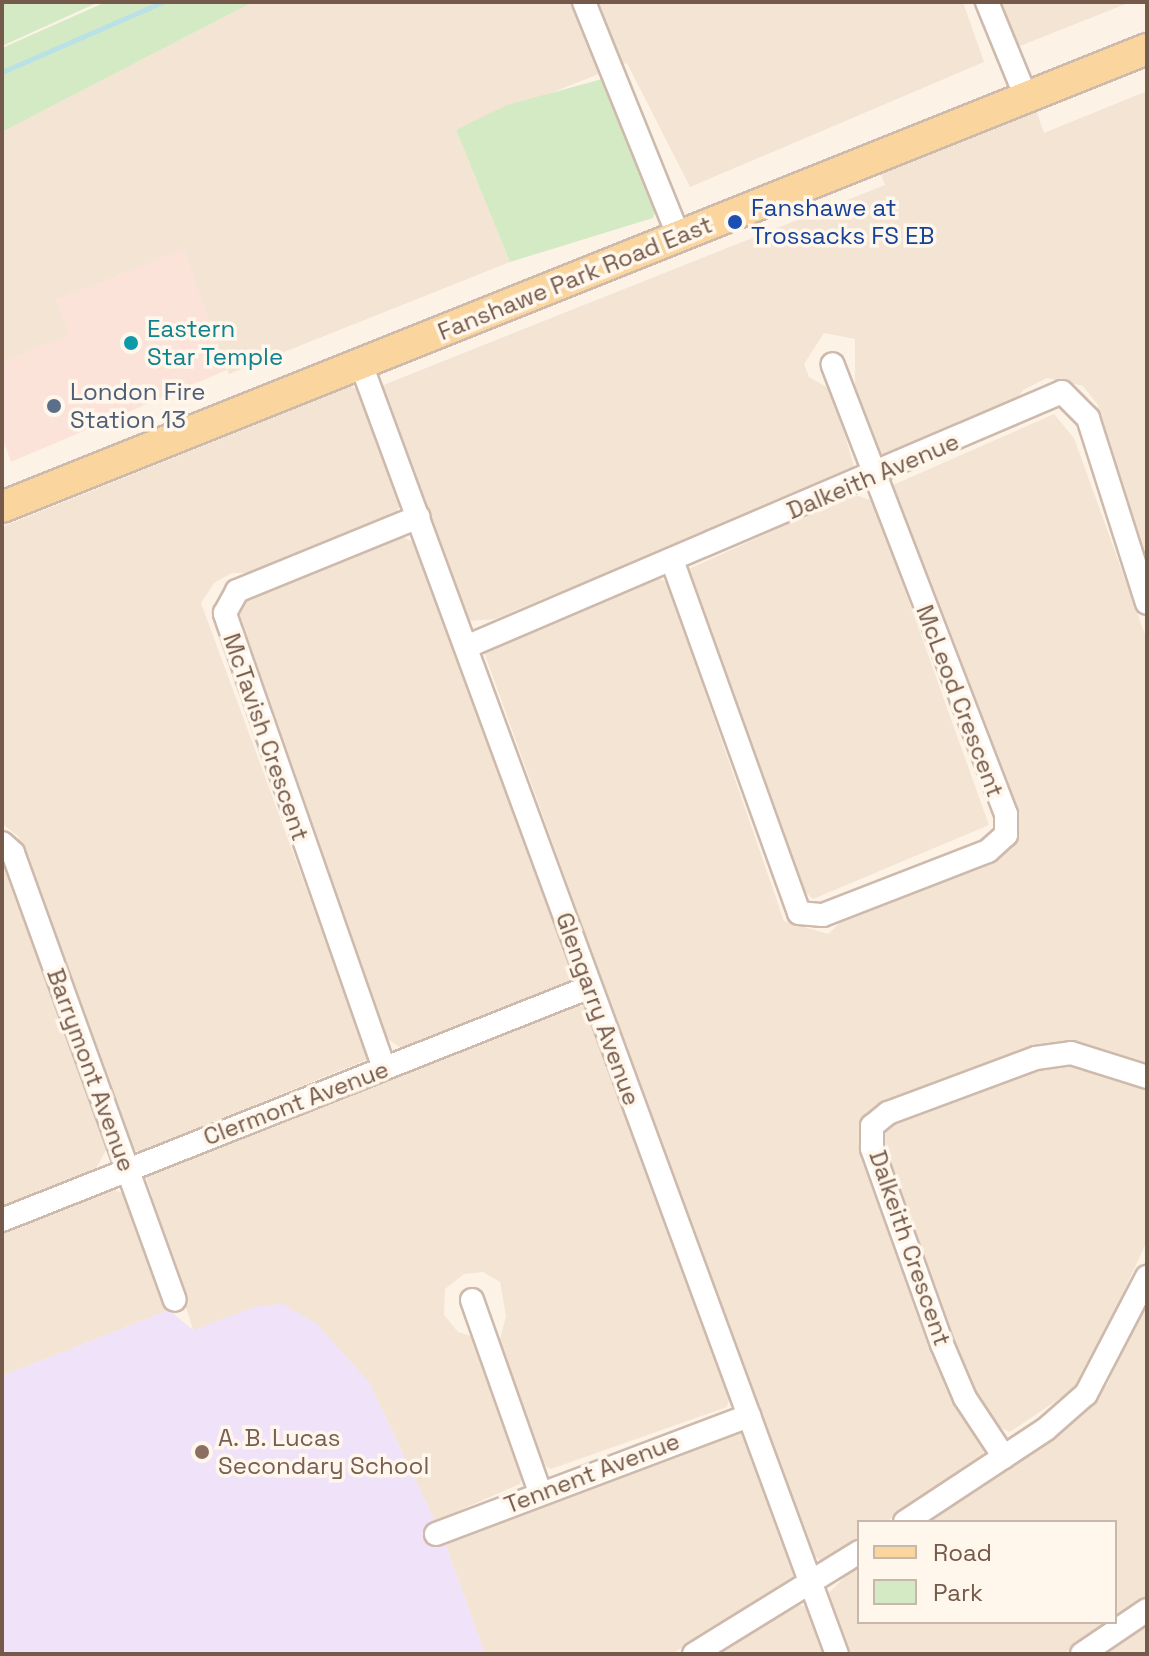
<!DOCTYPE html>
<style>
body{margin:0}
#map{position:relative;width:1149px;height:1656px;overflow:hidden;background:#fcf3e6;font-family:"Space Grotesk",sans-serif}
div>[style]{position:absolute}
.residential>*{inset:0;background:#f4e4d4}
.commercial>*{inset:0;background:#fce3d9}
.education>*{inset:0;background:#f0e2f9}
.green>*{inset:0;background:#d4eac4}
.stream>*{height:5px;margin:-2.5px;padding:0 2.5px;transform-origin:2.5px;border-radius:2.5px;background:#bae1e6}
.roads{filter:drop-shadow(2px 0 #cebaac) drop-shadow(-2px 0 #cebaac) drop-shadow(0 2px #cebaac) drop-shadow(0 -2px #cebaac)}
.minor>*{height:22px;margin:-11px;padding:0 11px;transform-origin:11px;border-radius:11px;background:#fff}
.major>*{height:30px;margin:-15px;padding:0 15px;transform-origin:15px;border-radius:15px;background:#fad69e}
.dots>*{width:22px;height:22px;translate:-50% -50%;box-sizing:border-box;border:4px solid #fff7ec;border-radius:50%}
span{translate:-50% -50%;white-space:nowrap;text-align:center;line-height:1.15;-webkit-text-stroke:7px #fff7ec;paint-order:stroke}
.transit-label{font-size:24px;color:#164399}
.left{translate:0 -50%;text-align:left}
.street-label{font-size:24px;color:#75594a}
.culture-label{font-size:24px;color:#0d838f}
.service-label{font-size:24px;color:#4e5e75}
.education-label{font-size:24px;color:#785e54}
.frame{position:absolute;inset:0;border:4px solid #75594a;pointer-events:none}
.legend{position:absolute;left:857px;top:1520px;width:260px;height:104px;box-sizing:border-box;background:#fff7ec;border:2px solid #c8b8ab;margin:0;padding:10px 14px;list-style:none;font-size:24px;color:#75594a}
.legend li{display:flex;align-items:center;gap:16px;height:40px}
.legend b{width:40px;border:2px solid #c8b8ab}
</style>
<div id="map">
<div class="residential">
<i style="clip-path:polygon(253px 2px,963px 2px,984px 62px,690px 187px,627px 63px,456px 130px,510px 262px,229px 374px,183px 250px,56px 300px,70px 335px,2px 362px,2px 132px)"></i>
<i style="clip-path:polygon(998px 2px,1131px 2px,1015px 48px)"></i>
<i style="clip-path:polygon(1147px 91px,1147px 579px,1101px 440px,1098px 405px,1083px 386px,1047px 378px,1023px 390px,1010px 410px,891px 457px,880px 453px,855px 394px,855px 339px,824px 333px,804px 364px,809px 377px,832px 390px,855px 470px,495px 619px,469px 621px,381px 386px,885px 185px,877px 165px,1033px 101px,1044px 133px)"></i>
<i style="clip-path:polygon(351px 386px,361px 391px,402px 504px,394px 515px,255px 573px,232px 573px,214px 583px,201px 603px,369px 1059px,138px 1152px,127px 1143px,18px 836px,2px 824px,2px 527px)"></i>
<i style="clip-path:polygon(1054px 414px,1074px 438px,1147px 640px,1147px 1065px,1079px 1044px,1049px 1043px,869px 1112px,861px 1159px,954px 1401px,985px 1448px,982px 1457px,886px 1522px,859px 1522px,859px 1540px,820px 1560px,807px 1550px,484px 652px,656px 577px,667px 582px,784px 921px,828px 934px,855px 909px,992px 861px,1017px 839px,1019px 813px,1005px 795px,893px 485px)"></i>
<i style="clip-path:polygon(853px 494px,873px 501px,989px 825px,813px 899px,803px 890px,689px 569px)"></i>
<i style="clip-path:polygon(401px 536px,417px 544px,573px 973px,568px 984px,405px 1051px,385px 1037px,234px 620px,243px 601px)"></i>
<i style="clip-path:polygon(2px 860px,107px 1148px,95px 1171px,2px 1208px)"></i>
<i style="clip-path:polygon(578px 1005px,589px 1009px,730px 1396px,727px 1407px,551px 1469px,542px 1464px,499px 1343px,506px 1316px,500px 1282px,483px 1272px,464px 1274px,445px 1289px,444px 1315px,458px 1332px,477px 1338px,525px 1470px,520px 1484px,435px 1521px,369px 1382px,193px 1330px,146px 1177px)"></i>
<i style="clip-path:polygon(1064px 1061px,1147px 1086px,1147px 1241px,1081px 1384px,1010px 1432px,999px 1427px,966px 1379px,880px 1137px,887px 1124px)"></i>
<i style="clip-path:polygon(108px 1187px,126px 1195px,169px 1310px,2px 1376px,2px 1230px)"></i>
<i style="clip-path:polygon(1147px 1297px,1147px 1598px,1115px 1619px,1115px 1522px,918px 1522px,1086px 1407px,1107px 1385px)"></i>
<i style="clip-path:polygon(736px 1432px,746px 1434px,797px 1570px,793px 1584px,671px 1654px,485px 1654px,444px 1540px)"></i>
<i style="clip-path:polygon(859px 1562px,859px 1622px,1111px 1622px,1063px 1654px,847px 1654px,826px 1596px)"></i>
<i style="clip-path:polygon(800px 1605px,809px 1607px,827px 1654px,709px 1654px)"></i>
<i style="clip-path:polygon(1147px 1619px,1147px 1654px,1096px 1654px)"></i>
</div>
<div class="commercial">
<i style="clip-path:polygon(184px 249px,227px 370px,11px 462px,2px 437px,2px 362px,69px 335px,56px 300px)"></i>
</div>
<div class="education">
<i style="clip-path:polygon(283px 1304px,316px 1323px,369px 1382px,444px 1540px,485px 1654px,2px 1654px,2px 1376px,169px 1310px,193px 1330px,257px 1306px)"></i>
</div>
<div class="green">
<i style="clip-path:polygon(2px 2px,99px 2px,2px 46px)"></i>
<i style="clip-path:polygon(106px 2px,253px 2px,2px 132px,2px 48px)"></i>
<i style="clip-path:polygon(602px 79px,657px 205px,653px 218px,510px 262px,456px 130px,507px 105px)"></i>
</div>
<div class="stream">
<i style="left:2px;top:72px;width:175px;rotate:-23.6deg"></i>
</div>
<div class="roads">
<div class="minor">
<i style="left:584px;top:2px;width:253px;rotate:68deg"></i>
<i style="left:987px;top:2px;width:103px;rotate:67.7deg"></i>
<i style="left:361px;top:364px;width:1375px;rotate:69.75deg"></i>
<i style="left:672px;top:560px;width:375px;rotate:70.2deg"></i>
<i style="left:799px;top:913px;width:24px;rotate:5deg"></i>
<i style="left:823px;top:915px;width:177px;rotate:-21.2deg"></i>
<i style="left:988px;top:851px;width:24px;rotate:-42deg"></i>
<i style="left:1006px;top:835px;width:21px;rotate:-90deg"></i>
<i style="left:1006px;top:814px;width:482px;rotate:-111.1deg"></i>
<i style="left:466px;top:647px;width:648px;rotate:-23.16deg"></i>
<i style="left:1062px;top:392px;width:37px;rotate:45deg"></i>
<i style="left:1088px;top:418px;width:194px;rotate:72.3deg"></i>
<i style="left:2px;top:843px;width:15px;rotate:42deg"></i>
<i style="left:13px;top:853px;width:475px;rotate:70.1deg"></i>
<i style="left:384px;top:1068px;width:482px;rotate:-109.3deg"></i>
<i style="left:225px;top:613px;width:25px;rotate:-61deg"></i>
<i style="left:237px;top:591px;width:196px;rotate:-22.2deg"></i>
<i style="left:2px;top:1220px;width:632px;rotate:-21.62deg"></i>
<i style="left:472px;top:1300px;width:204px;rotate:70.5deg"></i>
<i style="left:1004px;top:1457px;width:71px;rotate:-123.5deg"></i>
<i style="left:965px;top:1398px;width:59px;rotate:-113.1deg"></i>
<i style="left:942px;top:1344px;width:208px;rotate:-109.7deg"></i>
<i style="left:872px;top:1148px;width:22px;rotate:-90deg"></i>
<i style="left:872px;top:1126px;width:21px;rotate:-39deg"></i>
<i style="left:888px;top:1113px;width:158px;rotate:-20.4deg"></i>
<i style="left:1036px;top:1058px;width:35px;rotate:-8deg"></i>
<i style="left:1071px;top:1053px;width:80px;rotate:17.5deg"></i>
<i style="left:905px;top:1522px;width:169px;rotate:-33.4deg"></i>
<i style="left:1046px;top:1429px;width:53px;rotate:-41.2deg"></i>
<i style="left:1086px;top:1394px;width:132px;rotate:-62.5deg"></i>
<i style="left:436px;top:1534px;width:335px;rotate:-20.7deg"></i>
<i style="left:694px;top:1654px;width:194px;rotate:-31.7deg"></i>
<i style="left:1082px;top:1654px;width:78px;rotate:-34.1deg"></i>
</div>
<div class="major">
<i style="left:2px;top:507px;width:1233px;rotate:-21.8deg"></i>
</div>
</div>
<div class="dots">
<i style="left:735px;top:222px;background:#1a4fb4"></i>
<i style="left:131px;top:343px;background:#0f9aa8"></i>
<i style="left:54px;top:406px;background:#5c6f8a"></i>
<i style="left:202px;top:1452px;background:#8d6e63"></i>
</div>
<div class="transit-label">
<span class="left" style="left:751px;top:222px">Fanshawe at<br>Trossacks FS EB</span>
</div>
<div class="street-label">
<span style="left:575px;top:278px;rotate:-22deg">Fanshawe Park Road East</span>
<span style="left:873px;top:476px;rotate:-23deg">Dalkeith Avenue</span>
<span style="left:960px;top:701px;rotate:69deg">McLeod Crescent</span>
<span style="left:266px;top:737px;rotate:71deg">McTavish Crescent</span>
<span style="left:598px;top:1009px;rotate:70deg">Glengarry Avenue</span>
<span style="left:91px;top:1070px;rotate:70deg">Barrymont Avenue</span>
<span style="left:296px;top:1103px;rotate:-21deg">Clermont Avenue</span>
<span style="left:910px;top:1248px;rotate:71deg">Dalkeith Crescent</span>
<span style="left:592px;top:1473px;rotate:-21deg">Tennent Avenue</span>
</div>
<div class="culture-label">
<span class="left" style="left:147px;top:343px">Eastern<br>Star Temple</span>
</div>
<div class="service-label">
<span class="left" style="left:70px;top:406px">London Fire<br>Station 13</span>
</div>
<div class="education-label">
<span class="left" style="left:218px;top:1452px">A. B. Lucas<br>Secondary School</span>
</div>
<div class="frame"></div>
<ul class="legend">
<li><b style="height:10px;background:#fad69e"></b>Road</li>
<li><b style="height:22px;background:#d4eac4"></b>Park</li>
</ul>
</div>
